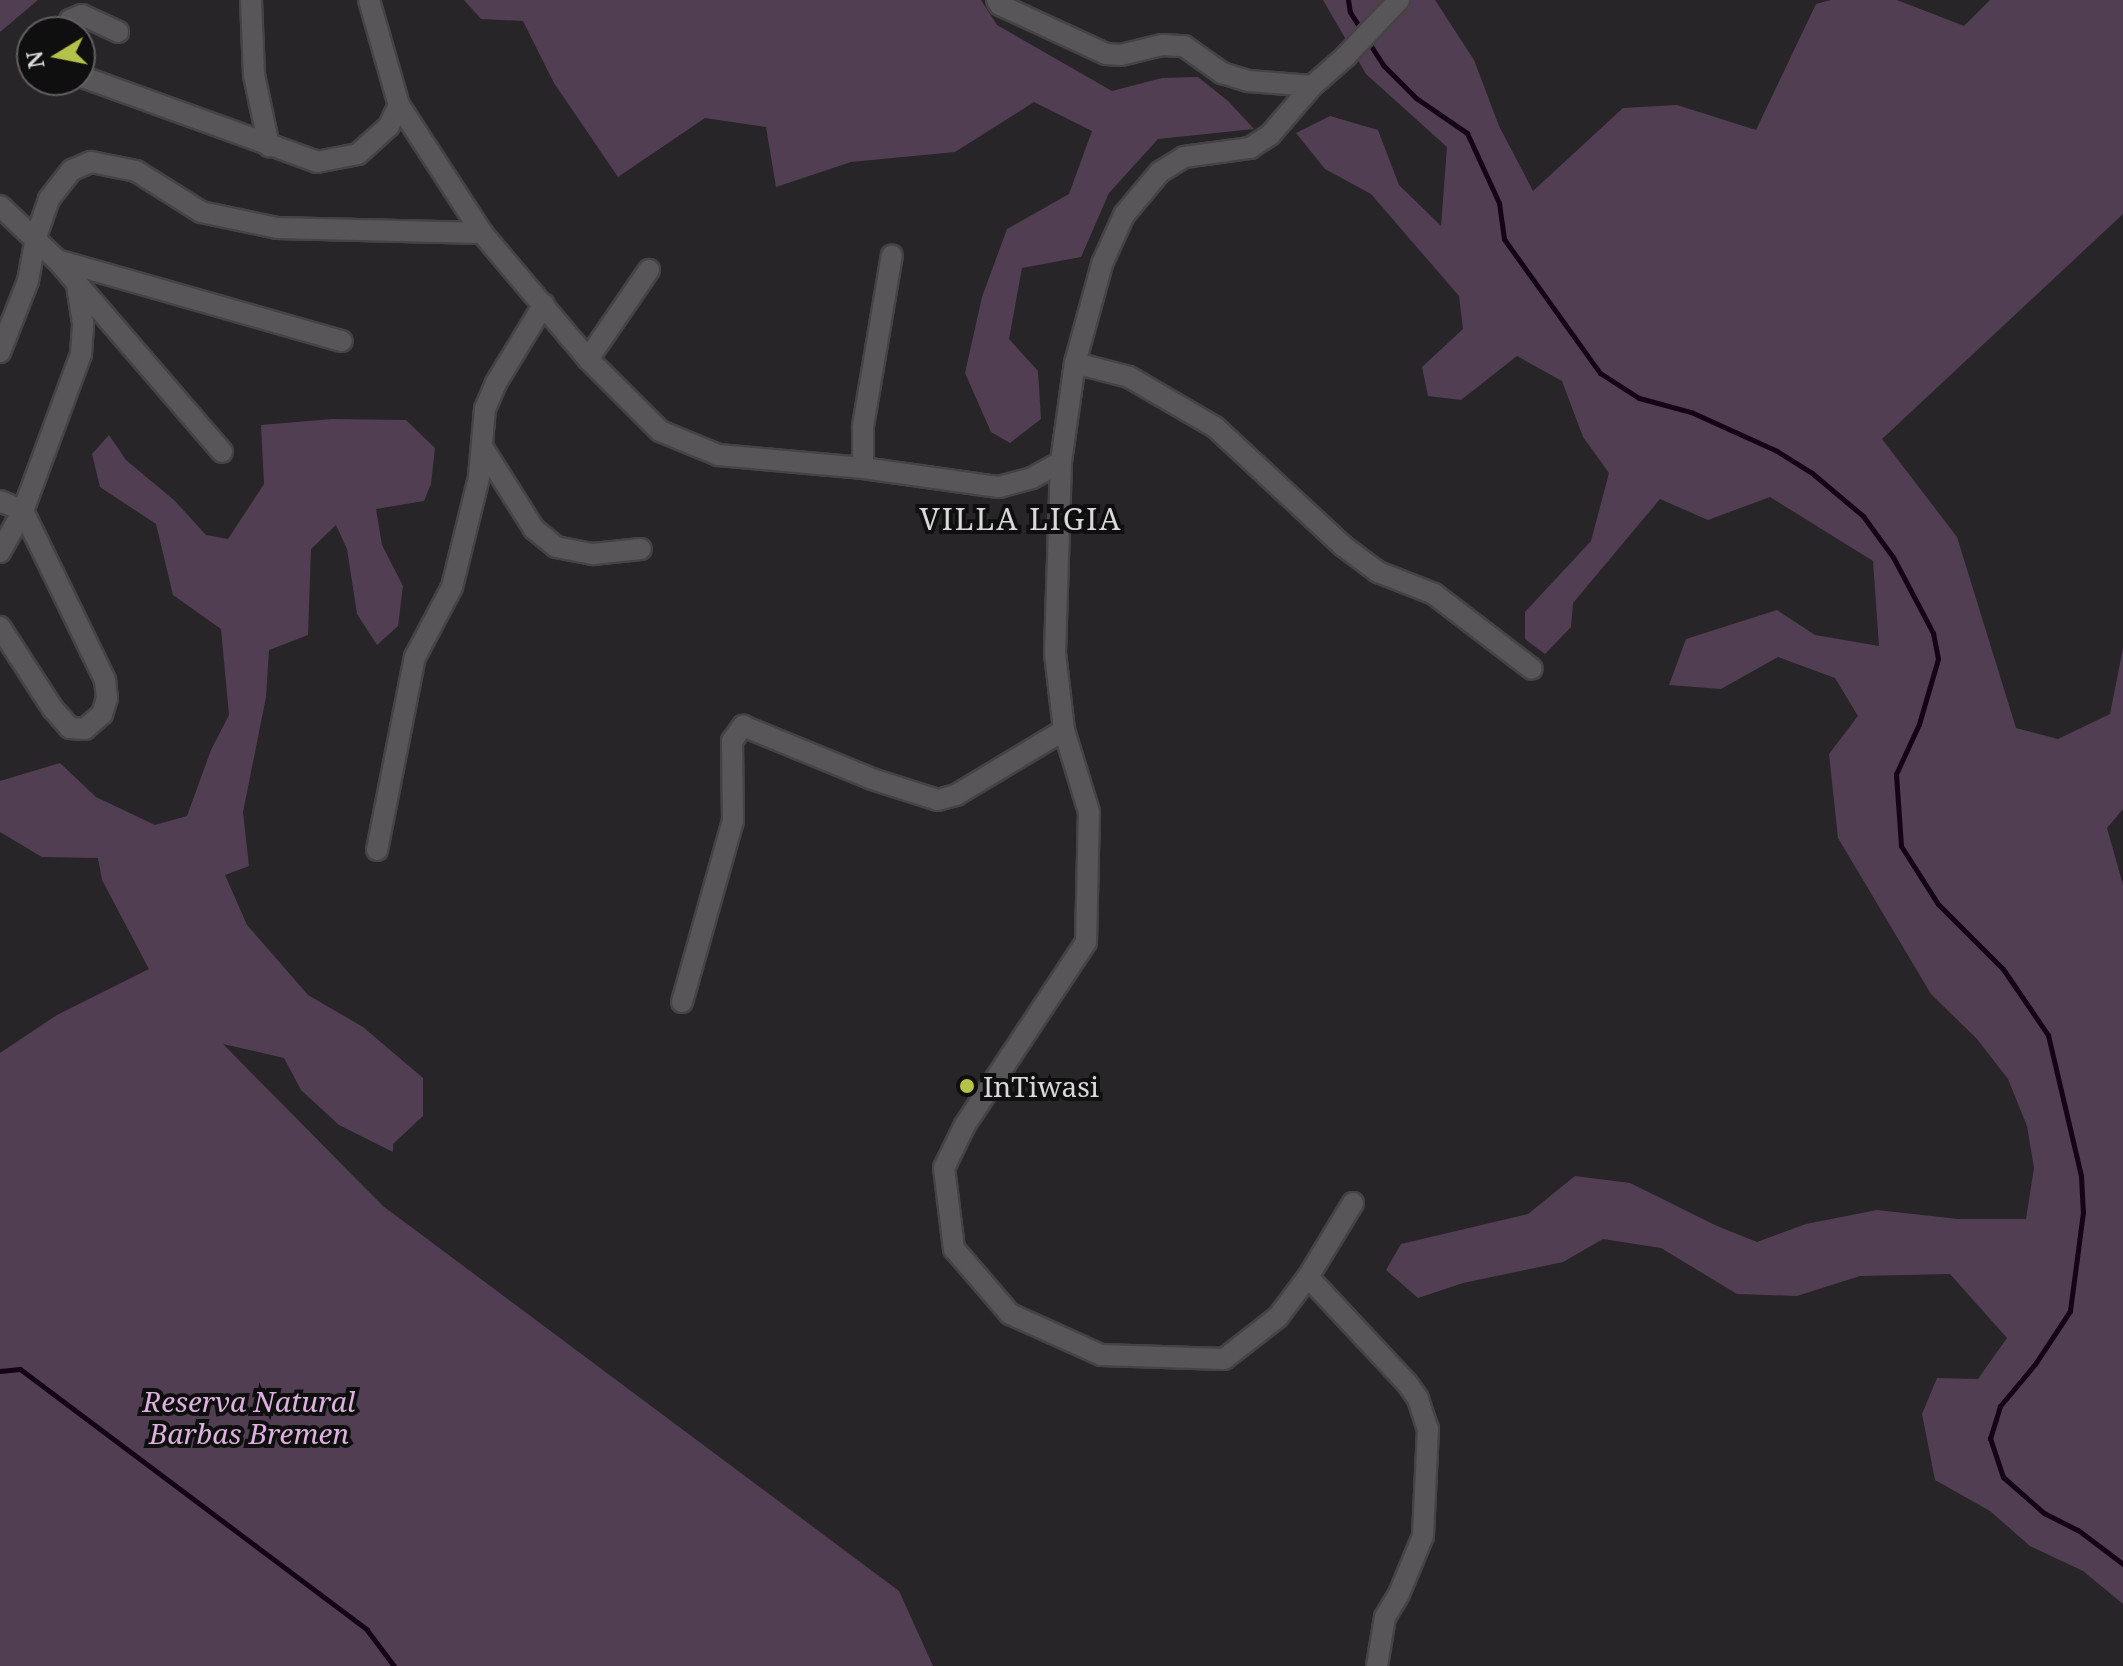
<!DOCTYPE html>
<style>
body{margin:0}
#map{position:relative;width:2123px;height:1666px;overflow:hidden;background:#282528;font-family:"Noto Serif",serif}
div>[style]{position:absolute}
.green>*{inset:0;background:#513e52}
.stream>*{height:5px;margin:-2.5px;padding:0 2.5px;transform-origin:2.5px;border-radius:2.5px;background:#140415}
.roads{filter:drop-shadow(2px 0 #454345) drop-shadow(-2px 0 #454345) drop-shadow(0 2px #454345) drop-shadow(0 -2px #454345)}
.minor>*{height:20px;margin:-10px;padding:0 10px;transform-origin:10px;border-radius:10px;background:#595659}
.dots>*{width:22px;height:22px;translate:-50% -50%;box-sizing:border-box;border:4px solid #100f10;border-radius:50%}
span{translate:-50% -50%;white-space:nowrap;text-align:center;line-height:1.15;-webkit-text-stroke:8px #100f10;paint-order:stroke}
.poi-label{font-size:28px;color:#dad8da}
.left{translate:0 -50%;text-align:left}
.park-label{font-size:28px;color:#dcb1dd;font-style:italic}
.neighbourhood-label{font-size:30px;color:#dad8da;letter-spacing:2px}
.north{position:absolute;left:16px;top:16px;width:80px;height:80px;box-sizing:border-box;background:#100f10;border:2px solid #615f61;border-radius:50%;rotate:260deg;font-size:22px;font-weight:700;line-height:32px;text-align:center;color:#dad8da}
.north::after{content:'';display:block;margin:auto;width:28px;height:36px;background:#b4c24a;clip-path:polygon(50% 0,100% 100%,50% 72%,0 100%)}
</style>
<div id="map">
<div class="green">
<i style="clip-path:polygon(0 0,38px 0,0 32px)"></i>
<i style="clip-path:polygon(464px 0,981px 0,997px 25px,1112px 91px,1162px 78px,1198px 77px,1228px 101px,1254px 129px,1158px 139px,1109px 193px,1081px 257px,1022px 268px,1009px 339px,1038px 371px,1041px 419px,1010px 443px,991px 432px,965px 373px,982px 297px,1007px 229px,1069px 194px,1092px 131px,1034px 102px,955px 152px,851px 162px,776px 187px,766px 127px,705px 118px,618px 177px,554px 83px,523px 21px,481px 19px)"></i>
<i style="clip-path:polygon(1323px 0,1435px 0,1474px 60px,1499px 126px,1533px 191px,1623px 108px,1677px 105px,1756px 130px,1816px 4px,1831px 0,1897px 0,1964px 26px,1990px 0,2123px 0,2123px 214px,1882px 439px,1957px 537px,2016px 728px,2058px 739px,2110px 714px,2123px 648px,2123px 809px,2107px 828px,2123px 885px,2123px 1604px,2083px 1571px,2030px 1546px,1990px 1511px,1935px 1480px,1922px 1414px,1937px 1378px,1978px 1379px,2007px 1338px,1950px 1274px,1860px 1276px,1797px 1296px,1737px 1294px,1661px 1248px,1603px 1239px,1563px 1262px,1463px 1283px,1418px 1298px,1386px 1270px,1401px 1244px,1528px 1214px,1575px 1176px,1630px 1183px,1717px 1226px,1757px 1242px,1806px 1224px,1877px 1210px,1958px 1219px,2026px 1219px,2034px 1168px,2027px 1126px,2008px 1079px,1977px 1039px,1931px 994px,1838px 838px,1829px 754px,1858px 716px,1835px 678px,1778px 657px,1721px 689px,1669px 685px,1686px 639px,1777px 610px,1815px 635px,1879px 646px,1873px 561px,1770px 497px,1708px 520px,1660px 499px,1573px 603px,1571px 627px,1545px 654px,1525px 639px,1525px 612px,1591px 541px,1609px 473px,1583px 437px,1562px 381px,1517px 356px,1461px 400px,1428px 396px,1422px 367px,1463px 329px,1459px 296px,1371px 194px,1325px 169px,1296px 133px,1330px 116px,1378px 130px,1399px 185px,1441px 226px,1447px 147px,1366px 74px)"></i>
<i style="clip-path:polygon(332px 419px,406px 420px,435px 448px,431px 484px,424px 501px,376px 509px,382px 545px,403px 586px,398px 626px,377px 645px,357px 614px,347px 549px,336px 525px,311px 549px,308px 635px,269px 650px,266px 697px,243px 812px,249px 866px,225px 875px,247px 925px,308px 995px,363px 1027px,423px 1078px,423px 1116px,393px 1144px,393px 1152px,339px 1125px,301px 1090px,284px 1058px,223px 1044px,383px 1206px,899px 1591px,933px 1666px,0 1666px,0 1053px,57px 1015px,149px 969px,102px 880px,98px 858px,42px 857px,0 832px,0 781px,60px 763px,96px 797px,155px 825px,187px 816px,211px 750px,229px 715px,221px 629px,173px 595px,156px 524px,100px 487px,92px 454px,109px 435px,126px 460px,175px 501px,206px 535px,228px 539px,264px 484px,261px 425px)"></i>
</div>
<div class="stream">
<i style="left:1348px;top:0;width:12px;rotate:81deg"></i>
<i style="left:1350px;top:12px;width:22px;rotate:58deg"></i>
<i style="left:1367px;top:40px;width:30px;rotate:57deg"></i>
<i style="left:1383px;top:65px;width:47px;rotate:45deg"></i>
<i style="left:1416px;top:98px;width:62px;rotate:34.5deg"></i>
<i style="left:1467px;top:133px;width:77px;rotate:65.4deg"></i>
<i style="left:1499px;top:203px;width:36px;rotate:82deg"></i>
<i style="left:1504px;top:239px;width:165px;rotate:54.4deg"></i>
<i style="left:1600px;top:373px;width:46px;rotate:32.7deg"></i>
<i style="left:1639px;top:398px;width:54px;rotate:15.1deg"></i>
<i style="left:1691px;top:412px;width:94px;rotate:24.4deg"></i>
<i style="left:1777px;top:451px;width:41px;rotate:32.2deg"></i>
<i style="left:1812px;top:473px;width:67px;rotate:40.1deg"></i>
<i style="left:1863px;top:516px;width:51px;rotate:53.8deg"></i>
<i style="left:1893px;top:557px;width:86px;rotate:62.2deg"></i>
<i style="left:1933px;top:633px;width:26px;rotate:79deg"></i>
<i style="left:1938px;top:659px;width:68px;rotate:106.3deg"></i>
<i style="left:1919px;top:724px;width:55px;rotate:114.7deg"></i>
<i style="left:1896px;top:774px;width:72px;rotate:86deg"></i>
<i style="left:1901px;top:846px;width:69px;rotate:57.5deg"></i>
<i style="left:1938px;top:904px;width:92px;rotate:45deg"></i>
<i style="left:2003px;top:969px;width:80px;rotate:55.7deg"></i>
<i style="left:2048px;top:1035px;width:145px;rotate:76.8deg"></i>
<i style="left:2081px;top:1176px;width:36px;rotate:87deg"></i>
<i style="left:2083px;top:1212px;width:100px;rotate:97.5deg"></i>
<i style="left:2070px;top:1311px;width:64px;rotate:123.4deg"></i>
<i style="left:2035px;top:1364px;width:55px;rotate:129.8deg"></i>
<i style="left:2000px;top:1406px;width:34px;rotate:107deg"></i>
<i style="left:1990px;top:1438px;width:41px;rotate:71.6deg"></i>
<i style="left:2003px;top:1477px;width:55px;rotate:41.3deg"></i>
<i style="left:2044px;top:1513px;width:38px;rotate:27deg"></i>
<i style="left:2078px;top:1530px;width:56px;rotate:37.1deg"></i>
<i style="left:0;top:1371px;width:20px;rotate:-6deg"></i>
<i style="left:20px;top:1369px;width:434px;rotate:36.9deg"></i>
<i style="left:367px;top:1630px;width:45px;rotate:53.1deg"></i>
</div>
<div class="roads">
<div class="minor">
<i style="left:251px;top:0;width:75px;rotate:87.7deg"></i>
<i style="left:254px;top:75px;width:73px;rotate:78.1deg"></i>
<i style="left:369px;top:0;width:109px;rotate:74.1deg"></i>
<i style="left:399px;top:105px;width:153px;rotate:57deg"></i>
<i style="left:482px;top:233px;width:165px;rotate:49.9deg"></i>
<i style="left:588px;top:359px;width:102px;rotate:45deg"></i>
<i style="left:660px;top:431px;width:63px;rotate:22.5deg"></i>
<i style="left:718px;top:455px;width:146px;rotate:5.1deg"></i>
<i style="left:863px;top:468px;width:137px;rotate:8deg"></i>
<i style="left:999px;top:487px;width:34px;rotate:-15deg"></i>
<i style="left:1032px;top:478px;width:33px;rotate:-29deg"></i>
<i style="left:997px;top:0;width:6px;rotate:59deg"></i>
<i style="left:1000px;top:5px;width:117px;rotate:24.8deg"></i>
<i style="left:1106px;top:54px;width:15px;rotate:4deg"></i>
<i style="left:1121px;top:55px;width:42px;rotate:-13.7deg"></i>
<i style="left:1162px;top:45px;width:22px;rotate:3deg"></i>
<i style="left:1184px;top:46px;width:47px;rotate:35.4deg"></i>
<i style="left:1222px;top:73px;width:28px;rotate:17deg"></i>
<i style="left:1249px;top:81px;width:63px;rotate:4.5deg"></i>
<i style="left:65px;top:32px;width:13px;rotate:-67deg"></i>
<i style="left:70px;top:20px;width:13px;rotate:-23deg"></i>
<i style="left:82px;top:15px;width:40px;rotate:25deg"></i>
<i style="left:80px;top:76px;width:252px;rotate:19.9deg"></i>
<i style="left:317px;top:162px;width:42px;rotate:-11deg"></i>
<i style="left:358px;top:154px;width:42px;rotate:-42.1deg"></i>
<i style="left:389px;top:126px;width:23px;rotate:-65deg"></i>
<i style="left:0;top:206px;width:79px;rotate:43.5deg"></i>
<i style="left:57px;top:260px;width:253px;rotate:49.3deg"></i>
<i style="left:57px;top:260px;width:296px;rotate:15.9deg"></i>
<i style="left:0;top:352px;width:76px;rotate:-68.5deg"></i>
<i style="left:28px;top:281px;width:45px;rotate:-79.7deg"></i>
<i style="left:36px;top:237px;width:40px;rotate:-71.1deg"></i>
<i style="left:49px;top:199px;width:37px;rotate:-52deg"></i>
<i style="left:72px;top:170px;width:21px;rotate:-23deg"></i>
<i style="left:91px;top:162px;width:46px;rotate:11.3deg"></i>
<i style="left:136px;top:171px;width:77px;rotate:32.2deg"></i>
<i style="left:201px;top:212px;width:78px;rotate:11.9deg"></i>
<i style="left:277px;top:228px;width:205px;rotate:1.4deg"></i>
<i style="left:588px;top:359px;width:108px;rotate:-55.6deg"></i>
<i style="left:1075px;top:363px;width:56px;rotate:14.5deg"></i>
<i style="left:1129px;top:377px;width:99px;rotate:30.2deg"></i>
<i style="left:1215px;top:427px;width:175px;rotate:42.9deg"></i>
<i style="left:1343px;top:546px;width:44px;rotate:36.6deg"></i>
<i style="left:1378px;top:572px;width:60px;rotate:21.4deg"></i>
<i style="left:1434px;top:594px;width:123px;rotate:37.4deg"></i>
<i style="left:483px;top:448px;width:96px;rotate:57.8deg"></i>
<i style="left:534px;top:529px;width:28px;rotate:39deg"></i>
<i style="left:556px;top:547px;width:38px;rotate:11deg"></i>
<i style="left:593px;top:554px;width:48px;rotate:-5.9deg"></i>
<i style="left:863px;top:468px;width:42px;rotate:-90deg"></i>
<i style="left:863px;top:426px;width:173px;rotate:-80.4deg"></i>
<i style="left:0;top:501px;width:25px;rotate:23deg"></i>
<i style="left:23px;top:511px;width:188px;rotate:64.1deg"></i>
<i style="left:105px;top:680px;width:18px;rotate:84deg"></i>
<i style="left:107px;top:698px;width:17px;rotate:107deg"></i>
<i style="left:102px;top:714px;width:23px;rotate:139deg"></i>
<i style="left:85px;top:729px;width:15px;rotate:-176deg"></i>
<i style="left:70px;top:728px;width:25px;rotate:-132deg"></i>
<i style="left:53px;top:709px;width:98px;rotate:-122.9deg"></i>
<i style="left:0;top:552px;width:47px;rotate:-60.7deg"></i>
<i style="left:23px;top:511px;width:167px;rotate:-69.7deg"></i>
<i style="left:81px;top:354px;width:31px;rotate:-86deg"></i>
<i style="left:83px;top:323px;width:38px;rotate:-99deg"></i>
<i style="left:377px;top:850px;width:197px;rotate:-78.9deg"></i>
<i style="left:415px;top:657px;width:79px;rotate:-62.1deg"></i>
<i style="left:452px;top:587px;width:113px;rotate:-76.2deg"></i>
<i style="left:479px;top:477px;width:68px;rotate:-85deg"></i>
<i style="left:485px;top:409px;width:28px;rotate:-67deg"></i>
<i style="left:496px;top:383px;width:92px;rotate:-58.7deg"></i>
<i style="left:682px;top:1002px;width:188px;rotate:-74.3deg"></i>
<i style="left:733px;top:821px;width:80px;rotate:-90.7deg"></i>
<i style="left:732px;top:741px;width:19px;rotate:-54deg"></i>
<i style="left:743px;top:726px;width:139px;rotate:22.3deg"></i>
<i style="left:872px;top:779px;width:69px;rotate:17.7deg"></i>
<i style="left:938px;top:800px;width:19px;rotate:-16deg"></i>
<i style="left:956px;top:795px;width:126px;rotate:-31deg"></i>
<i style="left:1353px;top:1203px;width:87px;rotate:121.3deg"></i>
<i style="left:1308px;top:1277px;width:50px;rotate:126.9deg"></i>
<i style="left:1278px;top:1317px;width:68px;rotate:142.1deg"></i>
<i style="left:1224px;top:1359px;width:123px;rotate:-178.1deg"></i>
<i style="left:1101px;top:1355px;width:100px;rotate:-155.7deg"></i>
<i style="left:1010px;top:1314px;width:86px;rotate:-130.7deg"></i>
<i style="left:954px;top:1249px;width:82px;rotate:-97deg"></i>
<i style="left:944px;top:1168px;width:48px;rotate:-64deg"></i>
<i style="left:965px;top:1125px;width:219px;rotate:-56.5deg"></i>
<i style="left:1086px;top:942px;width:130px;rotate:-88.7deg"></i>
<i style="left:1089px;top:812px;width:86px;rotate:-107deg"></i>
<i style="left:1064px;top:730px;width:78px;rotate:-96.7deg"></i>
<i style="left:1055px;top:653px;width:191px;rotate:-88.2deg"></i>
<i style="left:1061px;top:462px;width:100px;rotate:-82deg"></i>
<i style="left:1075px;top:363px;width:103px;rotate:-74.7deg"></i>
<i style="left:1102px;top:264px;width:54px;rotate:-65.8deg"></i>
<i style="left:1124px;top:215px;width:56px;rotate:-50.1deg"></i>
<i style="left:1160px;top:172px;width:28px;rotate:-32deg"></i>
<i style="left:1184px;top:157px;width:67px;rotate:-7.8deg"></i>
<i style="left:1250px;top:148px;width:24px;rotate:-33deg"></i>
<i style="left:1270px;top:135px;width:65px;rotate:-49.4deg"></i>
<i style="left:1312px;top:86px;width:44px;rotate:-41.3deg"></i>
<i style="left:1345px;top:57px;width:79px;rotate:-46.5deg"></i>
<i style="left:1308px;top:1277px;width:145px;rotate:47deg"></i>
<i style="left:1407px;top:1383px;width:19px;rotate:55deg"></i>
<i style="left:1418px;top:1399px;width:32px;rotate:72deg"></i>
<i style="left:1428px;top:1429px;width:107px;rotate:92.7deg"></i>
<i style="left:1423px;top:1536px;width:63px;rotate:112.5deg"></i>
<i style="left:1399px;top:1594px;width:27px;rotate:121deg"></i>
<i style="left:1385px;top:1617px;width:50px;rotate:99.3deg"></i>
</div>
</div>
<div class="dots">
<i style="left:967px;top:1086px;background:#b4c24a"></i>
</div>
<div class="poi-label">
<span class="left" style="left:983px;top:1086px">InTiwasi</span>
</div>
<div class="park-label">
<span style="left:249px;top:1417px">Reserva Natural<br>Barbas Bremen</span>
</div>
<div class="neighbourhood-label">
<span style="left:1021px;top:519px">VILLA LIGIA</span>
</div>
<div class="north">N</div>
</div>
